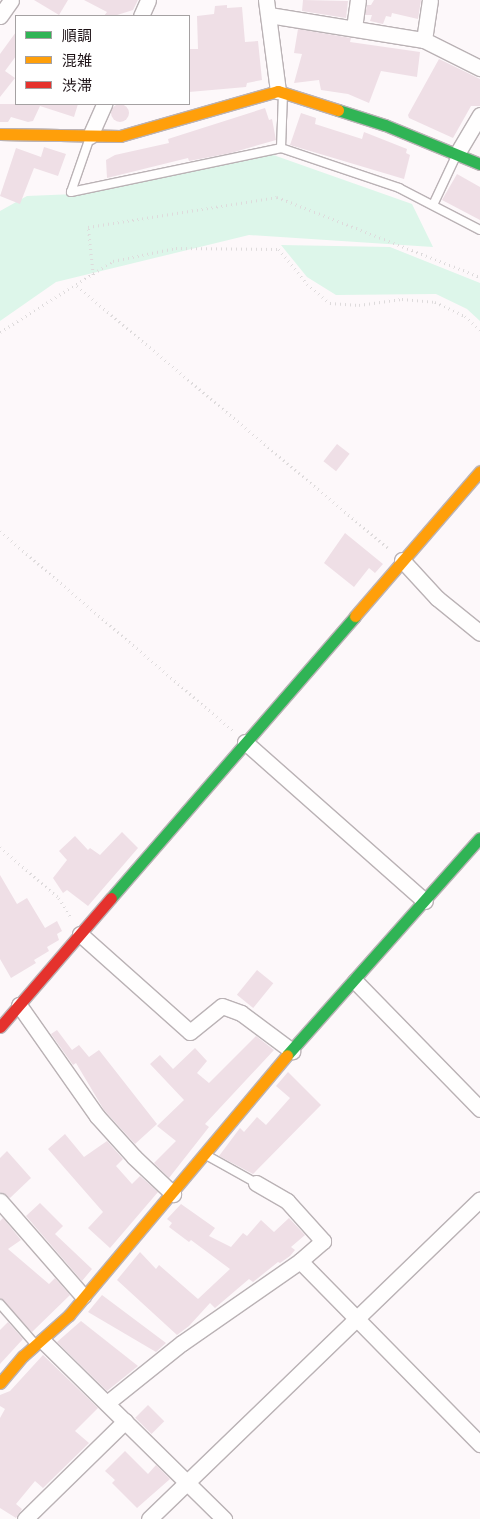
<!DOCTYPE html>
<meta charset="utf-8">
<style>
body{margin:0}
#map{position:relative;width:480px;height:1519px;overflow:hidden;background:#fdf8fa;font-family:Signika,"Noto Sans JP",sans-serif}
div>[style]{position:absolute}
.green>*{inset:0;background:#ddf6ea}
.building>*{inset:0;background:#efdfe6;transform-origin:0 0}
.round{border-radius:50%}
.path>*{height:2.5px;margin-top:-1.25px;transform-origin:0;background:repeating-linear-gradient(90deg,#dedbdc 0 1px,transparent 0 5px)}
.roads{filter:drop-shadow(1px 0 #bab2b5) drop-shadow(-1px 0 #bab2b5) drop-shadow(0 1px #bab2b5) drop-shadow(0 -1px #bab2b5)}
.lane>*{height:8px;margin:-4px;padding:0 4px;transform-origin:4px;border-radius:4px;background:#fffefe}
.street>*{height:15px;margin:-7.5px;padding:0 7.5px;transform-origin:7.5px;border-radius:7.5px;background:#fffefe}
.fast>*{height:11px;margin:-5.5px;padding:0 5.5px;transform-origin:5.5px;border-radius:5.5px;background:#30b455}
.slow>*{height:11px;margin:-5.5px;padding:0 5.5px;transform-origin:5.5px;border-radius:5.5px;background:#ff9f0a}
.jam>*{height:11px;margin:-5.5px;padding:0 5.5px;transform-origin:5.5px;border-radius:5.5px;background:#e5322d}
span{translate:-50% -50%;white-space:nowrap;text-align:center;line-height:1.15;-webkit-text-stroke:4px #fff;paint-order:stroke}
.legend{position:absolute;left:15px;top:15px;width:175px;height:90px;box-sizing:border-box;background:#fff;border:1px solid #a5a1a2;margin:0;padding:6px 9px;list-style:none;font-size:15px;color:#1e1317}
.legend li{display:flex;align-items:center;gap:10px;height:25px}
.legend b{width:25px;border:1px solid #a5a1a2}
</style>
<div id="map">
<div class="green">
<i style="clip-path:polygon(262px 151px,412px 204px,433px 247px,249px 235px,56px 282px,0 321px,0 211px,27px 196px,75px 194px)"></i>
<i style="clip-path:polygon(281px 245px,390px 247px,480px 283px,480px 321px,467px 309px,436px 294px,336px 295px,307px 277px)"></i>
</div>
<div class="building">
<i style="clip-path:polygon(34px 0,68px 0,59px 15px)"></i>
<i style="clip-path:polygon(84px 0,138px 0,133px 10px,114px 16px,104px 16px,107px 12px)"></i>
<i style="clip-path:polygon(303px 0,348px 1px,346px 18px,302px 11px)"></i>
<i style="clip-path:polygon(374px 0,421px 0,418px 19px,392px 13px,391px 17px,386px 16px,383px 24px,370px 21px,372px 15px,365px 15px,367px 5px,371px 5px)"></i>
<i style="clip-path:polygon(227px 5px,227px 8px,242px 7px,245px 42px,258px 41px,262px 80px,247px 83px,246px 87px,189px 92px,189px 49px,198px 49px,197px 16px,214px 14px,215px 6px)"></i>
<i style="clip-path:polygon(298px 29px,351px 38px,350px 42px,420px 52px,417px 77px,381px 71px,369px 103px,348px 94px,321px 90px,319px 80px,294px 83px,302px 54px,294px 53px)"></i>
<i style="clip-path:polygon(16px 32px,16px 56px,5px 71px,15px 78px,0 97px,0 54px)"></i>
<i style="clip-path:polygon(439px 59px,480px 79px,480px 106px,471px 106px,453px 138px,409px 118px,408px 115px)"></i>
<i style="clip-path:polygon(0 104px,78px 104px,74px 117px,40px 106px,33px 121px,28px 122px,11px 117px,8px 122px,0 122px)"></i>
<i class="round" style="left:111px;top:104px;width:18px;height:18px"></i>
<i style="clip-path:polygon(265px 108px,269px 120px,272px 119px,276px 140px,231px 153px,189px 161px,188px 158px,107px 178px,106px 160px,115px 155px,169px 143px,168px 139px)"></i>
<i style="clip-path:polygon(301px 113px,316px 118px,315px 124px,362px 139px,364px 132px,407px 149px,406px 153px,410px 155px,404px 179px,290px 145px)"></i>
<i style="clip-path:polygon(44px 147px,66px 154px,58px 176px,34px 168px,20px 204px,0 196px,16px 148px,41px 157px)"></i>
<i style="clip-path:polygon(457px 174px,480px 187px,480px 220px,442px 200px)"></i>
<i style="left:337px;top:444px;width:16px;height:22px;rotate:38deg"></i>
<i style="clip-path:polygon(345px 533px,383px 564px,375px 573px,369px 568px,354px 587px,324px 563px)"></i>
<i style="clip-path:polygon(122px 832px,138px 848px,88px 906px,67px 890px,63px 893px,53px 878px,67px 860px,59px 851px,75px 836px,88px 850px,90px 848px,100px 855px)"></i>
<i style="clip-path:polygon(0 875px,17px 904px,27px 898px,45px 928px,57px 921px,62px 931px,57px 934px,59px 940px,47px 947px,49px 951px,34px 960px,36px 963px,11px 978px,0 959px)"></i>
<i style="left:257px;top:970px;width:21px;height:32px;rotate:39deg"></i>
<i style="clip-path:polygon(57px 1030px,72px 1050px,79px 1045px,89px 1057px,99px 1050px,157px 1124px,135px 1144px,104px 1110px,76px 1063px,73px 1065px,51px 1034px)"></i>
<i style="clip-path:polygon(256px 1036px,274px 1050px,205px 1124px,209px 1127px,169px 1178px,154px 1163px,176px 1141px,157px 1126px,184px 1100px,150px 1064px,160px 1055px,173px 1069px,195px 1048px,207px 1061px,197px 1073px,209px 1083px)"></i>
<i style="clip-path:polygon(288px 1072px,321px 1105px,253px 1174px,219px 1156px,240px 1128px,244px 1132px,257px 1117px,266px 1125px,290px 1098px,276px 1086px)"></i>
<i style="clip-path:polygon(65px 1134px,84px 1157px,107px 1141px,123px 1159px,116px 1166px,132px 1184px,140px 1176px,158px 1192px,110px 1248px,88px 1228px,103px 1212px,48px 1149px)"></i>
<i style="clip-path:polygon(7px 1151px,31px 1178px,10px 1198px,0 1192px,0 1158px)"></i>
<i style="clip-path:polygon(40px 1203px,63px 1226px,55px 1234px,92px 1269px,82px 1281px,26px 1216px)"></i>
<i style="clip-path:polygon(181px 1204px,215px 1228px,209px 1236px,231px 1247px,243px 1233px,247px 1236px,261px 1220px,274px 1232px,289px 1218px,305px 1235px,291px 1247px,295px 1250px,290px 1256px,280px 1263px,278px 1262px,253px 1282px,249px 1279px,215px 1308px,210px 1303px,189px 1326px,177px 1335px,117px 1280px,140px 1252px,156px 1269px,159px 1265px,198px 1299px,230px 1269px,191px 1240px,189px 1242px,169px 1227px,172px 1223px,167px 1219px)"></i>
<i style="clip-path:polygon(3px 1218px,21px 1240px,8px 1249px,49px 1284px,55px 1278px,70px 1295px,32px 1332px,0 1298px,0 1221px)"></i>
<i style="clip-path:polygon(102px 1295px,166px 1343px,156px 1352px,88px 1312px)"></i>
<i style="clip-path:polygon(81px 1321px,138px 1366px,107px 1391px,57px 1342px)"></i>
<i style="clip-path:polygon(8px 1322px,23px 1339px,0 1364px,0 1330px)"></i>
<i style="clip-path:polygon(43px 1355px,98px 1408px,75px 1431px,89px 1443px,43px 1488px,35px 1481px,16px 1504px,22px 1509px,16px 1518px,0 1508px,0 1418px,5px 1409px,0 1406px,0 1395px,10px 1391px)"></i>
<i style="left:148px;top:1405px;width:23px;height:18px;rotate:45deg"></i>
<i style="clip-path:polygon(125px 1451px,148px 1474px,156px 1465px,170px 1479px,137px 1508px,112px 1483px,115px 1480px,105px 1471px)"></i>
</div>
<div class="path">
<i style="left:93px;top:275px;width:48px;rotate:-95.9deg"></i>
<i style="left:88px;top:227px;width:191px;rotate:-9deg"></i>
<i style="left:277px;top:197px;width:218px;rotate:21.5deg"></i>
<i style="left:77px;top:286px;width:408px;rotate:40.1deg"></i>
<i style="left:0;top:332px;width:133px;rotate:-32.1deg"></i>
<i style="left:113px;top:261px;width:64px;rotate:-11.7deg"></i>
<i style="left:176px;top:248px;width:103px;rotate:0.6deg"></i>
<i style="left:279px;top:249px;width:45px;rotate:51.3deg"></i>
<i style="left:307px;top:284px;width:30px;rotate:40deg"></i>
<i style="left:330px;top:303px;width:29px;rotate:4deg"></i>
<i style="left:359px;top:305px;width:43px;rotate:-7.9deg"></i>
<i style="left:402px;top:299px;width:33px;rotate:5deg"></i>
<i style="left:435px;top:302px;width:33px;rotate:25deg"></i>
<i style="left:465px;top:316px;width:21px;rotate:43deg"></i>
<i style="left:0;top:531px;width:307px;rotate:40.6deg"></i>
<i style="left:0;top:847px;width:78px;rotate:40.8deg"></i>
<i style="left:59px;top:898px;width:22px;rotate:58deg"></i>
</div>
<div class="roads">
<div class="lane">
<i style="left:281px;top:148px;width:54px;rotate:-87.9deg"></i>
<i style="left:71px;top:192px;width:215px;rotate:-11.8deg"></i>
<i style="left:281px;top:148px;width:125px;rotate:18.7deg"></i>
<i style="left:399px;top:188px;width:91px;rotate:27.4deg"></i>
<i style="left:71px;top:192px;width:58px;rotate:-70.9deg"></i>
<i style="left:433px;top:205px;width:54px;rotate:-64.9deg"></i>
<i style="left:206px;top:1155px;width:57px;rotate:29.2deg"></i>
<i style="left:0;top:1304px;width:53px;rotate:48.8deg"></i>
</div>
<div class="street">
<i style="left:266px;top:0;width:92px;rotate:82.5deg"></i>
<i style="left:269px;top:15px;width:157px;rotate:9.2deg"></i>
<i style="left:424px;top:40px;width:63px;rotate:26.6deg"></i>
<i style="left:0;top:16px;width:19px;rotate:-55deg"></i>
<i style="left:141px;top:16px;width:17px;rotate:-66deg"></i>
<i style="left:354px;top:28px;width:28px;rotate:-82deg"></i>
<i style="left:424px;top:40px;width:40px;rotate:-81.5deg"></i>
<i style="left:90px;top:136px;width:35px;rotate:-66deg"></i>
<i style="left:458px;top:152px;width:43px;rotate:-59.3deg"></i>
<i style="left:402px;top:560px;width:52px;rotate:47.4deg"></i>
<i style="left:437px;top:598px;width:55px;rotate:39.1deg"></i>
<i style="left:245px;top:742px;width:240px;rotate:41.5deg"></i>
<i style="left:80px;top:934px;width:147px;rotate:41.7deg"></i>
<i style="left:190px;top:1032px;width:41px;rotate:-39.1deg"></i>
<i style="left:222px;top:1006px;width:20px;rotate:20deg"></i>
<i style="left:241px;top:1013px;width:64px;rotate:36.7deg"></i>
<i style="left:355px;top:981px;width:179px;rotate:45.7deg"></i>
<i style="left:19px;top:1005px;width:136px;rotate:54.9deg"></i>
<i style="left:97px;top:1116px;width:55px;rotate:47.9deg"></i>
<i style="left:134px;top:1157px;width:54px;rotate:43.5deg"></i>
<i style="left:256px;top:1183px;width:36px;rotate:30deg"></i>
<i style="left:287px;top:1201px;width:54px;rotate:48deg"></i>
<i style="left:323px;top:1241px;width:30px;rotate:139deg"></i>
<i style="left:0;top:1201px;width:126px;rotate:48.9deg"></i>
<i style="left:43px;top:1341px;width:254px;rotate:44.5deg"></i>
<i style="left:107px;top:1403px;width:96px;rotate:-38.7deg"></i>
<i style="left:182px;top:1343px;width:144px;rotate:-34.8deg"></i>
<i style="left:300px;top:1261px;width:257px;rotate:45.5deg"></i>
<i style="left:25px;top:1519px;width:140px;rotate:-44.4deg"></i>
<i style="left:149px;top:1519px;width:460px;rotate:-44deg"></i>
</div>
<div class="fast">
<i style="left:338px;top:110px;width:49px;rotate:17.7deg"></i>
<i style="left:385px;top:125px;width:103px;rotate:22.3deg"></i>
<i style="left:111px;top:898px;width:373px;rotate:-49.1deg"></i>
<i style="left:287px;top:1055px;width:290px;rotate:-48.4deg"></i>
</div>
<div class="slow">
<i style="left:0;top:134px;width:120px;rotate:1deg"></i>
<i style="left:120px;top:136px;width:164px;rotate:-15.9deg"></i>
<i style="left:278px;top:91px;width:63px;rotate:17.6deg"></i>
<i style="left:355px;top:616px;width:191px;rotate:-49.2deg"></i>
<i style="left:0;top:1383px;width:35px;rotate:-50deg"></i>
<i style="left:23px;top:1356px;width:62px;rotate:-41.7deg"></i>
<i style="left:69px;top:1315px;width:339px;rotate:-50deg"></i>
</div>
<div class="jam">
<i style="left:0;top:1027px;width:170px;rotate:-49.3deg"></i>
</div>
</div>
<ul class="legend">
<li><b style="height:6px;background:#30b455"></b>順調</li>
<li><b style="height:6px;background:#ff9f0a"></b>混雑</li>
<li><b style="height:6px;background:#e5322d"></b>渋滞</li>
</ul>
</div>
